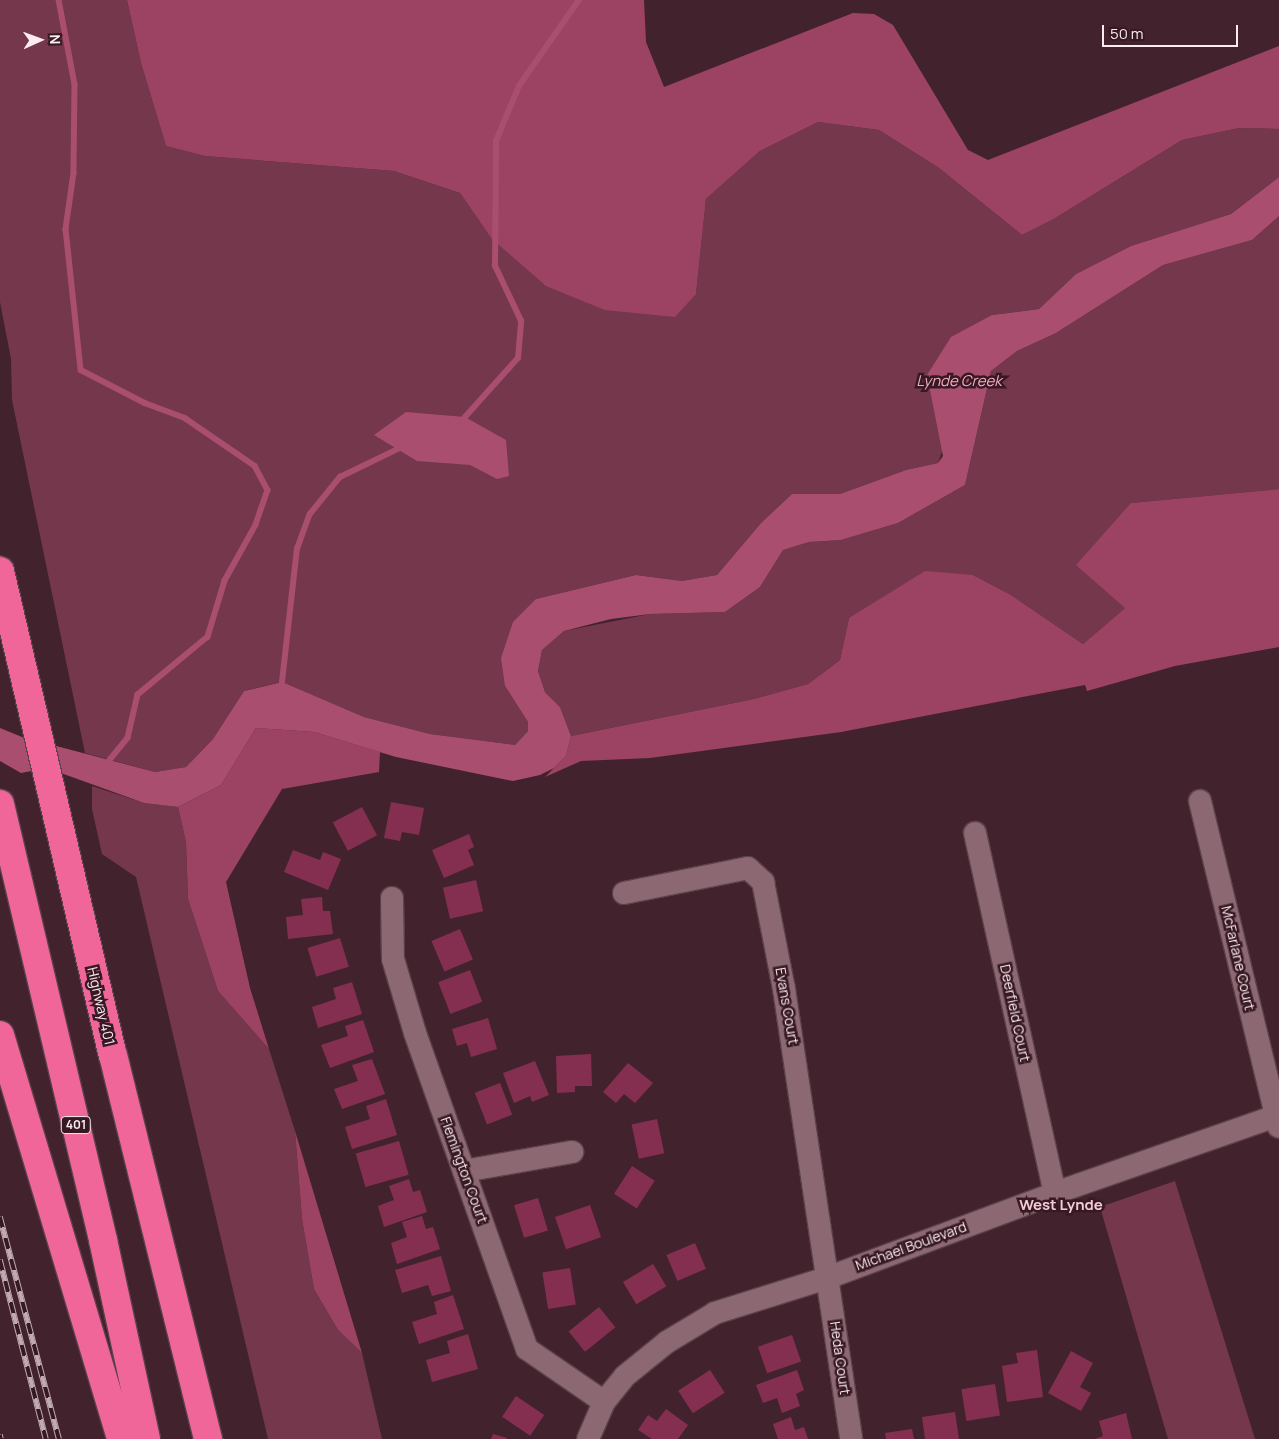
<!DOCTYPE html>
<style>
body{margin:0}
#map{position:relative;width:1279px;height:1439px;overflow:hidden;background:#42232d;font-family:Manrope,sans-serif}
div>[style]{position:absolute}
.green>*{inset:0;background:#74374c}
.forest>*{inset:0;background:#9c4364}
.water>*{inset:0;background:#a94e6e}
.stream>*{height:5.5px;margin:-2.75px;padding:0 2.75px;transform-origin:2.75px;border-radius:2.75px;background:#a94e6e}
.building>*{inset:0;background:#852f50;transform-origin:0 0}
.roads{filter:drop-shadow(1px 0 #5a414a) drop-shadow(-1px 0 #5a414a) drop-shadow(0 1px #5a414a) drop-shadow(0 -1px #5a414a)}
.minor>*{height:22px;margin:-11px;padding:0 11px;transform-origin:11px;border-radius:11px;background:#8c6872}
.motorway>*{height:28px;margin:-14px;padding:0 14px;transform-origin:14px;border-radius:14px;background:#f16699}
.rail>*{height:5.5px;margin-top:-2.75px;transform-origin:0;background:repeating-linear-gradient(90deg,#371923 0 11px,#c1abb2 0 22px);box-sizing:border-box;border-block:1px solid #c1abb2}
span{translate:-50% -50%;white-space:nowrap;text-align:center;line-height:1.15;-webkit-text-stroke:5px #371923;paint-order:stroke}
.shield-label span{padding:1px 4px;background:#371923;border:1px solid;border-radius:4px;-webkit-text-stroke-width:0}
.shield-label{font-size:12px;color:#fcebf0;font-weight:700}
.street-label{font-size:14px;color:#fcebf0}
.water-label{font-size:15px;color:#f7acc2;font-style:italic}
.neighbourhood-label{font-size:15px;color:#f4cbd6;font-weight:700}
.north{position:absolute;left:15px;top:15px;width:50px;height:50px;-webkit-text-stroke:4px #371923;paint-order:stroke;rotate:88deg;font-size:14px;font-weight:700;line-height:20px;text-align:center;color:#fcebf0}
.north::after{content:'';display:block;margin:auto;width:18px;height:22px;background:#fcebf0;clip-path:polygon(50% 0,100% 100%,50% 72%,0 100%)}
.scale{position:absolute;left:1102px;top:25px;width:136px;height:22px;box-sizing:border-box;border:2px solid #fcebf0;border-top:0;padding-left:6px;font-size:15px;line-height:18px;white-space:nowrap;color:#fcebf0;-webkit-text-stroke:4px #371923;paint-order:stroke}
</style>
<div id="map">
<div class="green">
<i style="clip-path:polygon(0 0,127px 0,141px 63px,166px 146px,205px 156px,394px 171px,460px 193px,491px 238px,696px 294px,706px 199px,760px 151px,818px 122px,879px 130px,939px 168px,1022px 235px,1052px 220px,1182px 140px,1239px 128px,1279px 129px,1279px 177px,1231px 214px,1131px 246px,1076px 274px,1039px 309px,992px 315px,938px 463px,906px 470px,840px 494px,792px 494px,761px 523px,717px 575px,682px 581px,636px 575px,536px 599px,505px 686px,528px 722px,528px 731px,515px 745px,430px 734px,364px 717px,281px 682px,244px 691px,213px 739px,186px 767px,155px 772px,85px 753px,12px 400px,11px 359px,0 302px)"></i>
<i style="clip-path:polygon(1279px 216px,1279px 489px,1131px 503px,1125px 608px,1083px 644px,1011px 595px,973px 575px,849px 618px,840px 660px,808px 684px,754px 699px,571px 736px,560px 707px,545px 692px,538px 671px,542px 650px,564px 631px,650px 614px,725px 612px,760px 587px,783px 550px,809px 542px,841px 540px,898px 523px,965px 485px,991px 371px,1017px 351px,1056px 333px,1163px 265px,1252px 240px)"></i>
<i style="clip-path:polygon(92px 786px,144px 803px,178px 807px,186px 842px,188px 899px,218px 991px,269px 1049px,295px 1131px,302px 1219px,314px 1289px,338px 1330px,362px 1353px,382px 1439px,268px 1439px,136px 877px,102px 854px,92px 809px)"></i>
<i style="clip-path:polygon(1175px 1181px,1255px 1439px,1168px 1439px,1100px 1207px)"></i>
</div>
<div class="forest">
<i style="clip-path:polygon(127px 0,644px 0,646px 42px,664px 87px,853px 13px,874px 14px,893px 25px,968px 150px,988px 160px,1279px 46px,1279px 129px,1239px 128px,1182px 140px,1052px 220px,1022px 235px,939px 168px,879px 130px,818px 122px,760px 151px,706px 199px,696px 294px,675px 317px,605px 310px,546px 286px,491px 238px,460px 193px,394px 171px,205px 156px,166px 146px,141px 63px)"></i>
<i style="clip-path:polygon(1279px 489px,1279px 647px,1175px 666px,1087px 691px,1085px 685px,841px 732px,650px 758px,581px 761px,545px 777px,566px 756px,571px 736px,754px 699px,808px 684px,840px 660px,849px 618px,925px 571px,973px 575px,1011px 595px,1083px 644px,1125px 608px,1076px 565px,1131px 503px)"></i>
<i style="clip-path:polygon(256px 728px,314px 732px,380px 752px,379px 772px,282px 789px,226px 882px,250px 988px,269px 1049px,218px 991px,188px 899px,186px 842px,178px 807px,221px 785px)"></i>
<i style="clip-path:polygon(295px 1131px,362px 1353px,338px 1330px,314px 1289px,302px 1219px)"></i>
</div>
<div class="water">
<i style="clip-path:polygon(1279px 177px,1279px 216px,1252px 240px,1163px 265px,1056px 333px,1017px 351px,991px 371px,965px 485px,898px 523px,841px 540px,809px 542px,783px 550px,760px 587px,725px 612px,650px 614px,611px 619px,564px 631px,542px 650px,538px 671px,545px 692px,560px 707px,571px 736px,566px 756px,554px 768px,540px 775px,513px 781px,396px 757px,314px 732px,256px 728px,221px 785px,178px 807px,144px 803px,47px 768px,21px 773px,0 761px,0 728px,22px 737px,155px 772px,186px 767px,213px 739px,244px 691px,282px 682px,364px 717px,430px 734px,515px 745px,528px 731px,528px 722px,505px 686px,501px 658px,513px 622px,536px 599px,636px 575px,682px 581px,717px 575px,761px 523px,792px 494px,840px 494px,906px 470px,938px 463px,943px 456px,927px 375px,951px 337px,992px 315px,1039px 309px,1076px 274px,1131px 246px,1231px 214px)"></i>
<i style="clip-path:polygon(406px 412px,465px 417px,506px 440px,509px 476px,497px 479px,470px 465px,417px 461px,374px 435px)"></i>
</div>
<div class="stream">
<i style="left:59px;top:0;width:86px;rotate:79.3deg"></i>
<i style="left:75px;top:85px;width:88px;rotate:90.7deg"></i>
<i style="left:74px;top:173px;width:57px;rotate:98.1deg"></i>
<i style="left:66px;top:229px;width:142px;rotate:83.9deg"></i>
<i style="left:81px;top:370px;width:72px;rotate:27.3deg"></i>
<i style="left:145px;top:403px;width:43px;rotate:20.6deg"></i>
<i style="left:185px;top:418px;width:85px;rotate:34.4deg"></i>
<i style="left:255px;top:466px;width:27px;rotate:62deg"></i>
<i style="left:268px;top:490px;width:37px;rotate:109deg"></i>
<i style="left:256px;top:525px;width:64px;rotate:119deg"></i>
<i style="left:225px;top:581px;width:59px;rotate:106.9deg"></i>
<i style="left:208px;top:637px;width:91px;rotate:140.4deg"></i>
<i style="left:138px;top:695px;width:44px;rotate:103.1deg"></i>
<i style="left:128px;top:738px;width:28px;rotate:129deg"></i>
<i style="left:465px;top:417px;width:79px;rotate:-48.1deg"></i>
<i style="left:518px;top:358px;width:37px;rotate:-85deg"></i>
<i style="left:521px;top:321px;width:61px;rotate:-115.3deg"></i>
<i style="left:495px;top:266px;width:125px;rotate:-89.5deg"></i>
<i style="left:496px;top:141px;width:60px;rotate:-67.3deg"></i>
<i style="left:519px;top:86px;width:105px;rotate:-55.1deg"></i>
<i style="left:282px;top:682px;width:134px;rotate:-83.6deg"></i>
<i style="left:297px;top:549px;width:37px;rotate:-70deg"></i>
<i style="left:310px;top:514px;width:48px;rotate:-51deg"></i>
<i style="left:340px;top:477px;width:64px;rotate:-25.8deg"></i>
</div>
<div class="building">
<i style="clip-path:polygon(391px 802px,424px 808px,419px 835px,402px 832px,400px 841px,384px 838px)"></i>
<i style="left:362px;top:807px;width:32px;height:33px;rotate:62deg"></i>
<i style="clip-path:polygon(469px 834px,474px 847px,468px 850px,474px 865px,444px 878px,432px 850px)"></i>
<i style="clip-path:polygon(293px 850px,320px 860px,323px 852px,341px 859px,328px 890px,284px 872px)"></i>
<i style="left:476px;top:880px;width:32px;height:34px;rotate:77deg"></i>
<i style="clip-path:polygon(322px 897px,323px 911px,330px 911px,333px 934px,288px 939px,286px 917px,303px 915px,301px 899px)"></i>
<i style="left:460px;top:929px;width:33px;height:31px;rotate:67deg"></i>
<i style="left:340px;top:938px;width:30px;height:34px;rotate:73deg"></i>
<i style="left:470px;top:970px;width:34px;height:34px;rotate:69deg"></i>
<i style="clip-path:polygon(352px 982px,362px 1014px,318px 1028px,312px 1007px,336px 999px,333px 988px)"></i>
<i style="clip-path:polygon(488px 1018px,497px 1049px,471px 1057px,467px 1043px,457px 1046px,452px 1029px)"></i>
<i style="clip-path:polygon(363px 1020px,374px 1052px,330px 1068px,321px 1045px,348px 1036px,345px 1026px)"></i>
<i style="clip-path:polygon(591px 1054px,592px 1086px,575px 1086px,575px 1092px,557px 1093px,556px 1056px)"></i>
<i style="clip-path:polygon(372px 1059px,385px 1094px,342px 1109px,334px 1089px,358px 1081px,352px 1065px)"></i>
<i style="clip-path:polygon(535px 1061px,549px 1095px,532px 1102px,530px 1096px,514px 1103px,503px 1073px)"></i>
<i style="clip-path:polygon(628px 1063px,653px 1083px,635px 1103px,624px 1094px,616px 1103px,603px 1092px)"></i>
<i style="left:500px;top:1083px;width:34px;height:27px;rotate:69deg"></i>
<i style="clip-path:polygon(386px 1099px,397px 1135px,352px 1149px,345px 1127px,370px 1119px,366px 1106px)"></i>
<i style="left:657px;top:1119px;width:35px;height:26px;rotate:78deg"></i>
<i style="left:399px;top:1141px;width:35px;height:45px;rotate:74deg"></i>
<i style="left:632px;top:1166px;width:27px;height:33px;rotate:33deg"></i>
<i style="clip-path:polygon(409px 1179px,413px 1192px,420px 1190px,427px 1212px,384px 1227px,378px 1206px,394px 1200px,389px 1186px)"></i>
<i style="left:538px;top:1198px;width:34px;height:25px;rotate:73deg"></i>
<i style="left:590px;top:1205px;width:34px;height:37px;rotate:71deg"></i>
<i style="clip-path:polygon(422px 1216px,426px 1229px,433px 1227px,440px 1249px,397px 1264px,391px 1243px,407px 1237px,402px 1222px)"></i>
<i style="left:695px;top:1243px;width:28px;height:31px;rotate:67deg"></i>
<i style="clip-path:polygon(441px 1256px,451px 1291px,432px 1296px,428px 1285px,402px 1293px,395px 1270px)"></i>
<i style="left:653px;top:1264px;width:26px;height:35px;rotate:59deg"></i>
<i style="left:570px;top:1268px;width:37px;height:28px;rotate:81deg"></i>
<i style="clip-path:polygon(453px 1295px,464px 1329px,419px 1344px,412px 1322px,437px 1314px,434px 1302px)"></i>
<i style="left:599px;top:1307px;width:26px;height:39px;rotate:51deg"></i>
<i style="clip-path:polygon(468px 1334px,478px 1369px,432px 1382px,426px 1360px,450px 1353px,447px 1341px)"></i>
<i style="left:792px;top:1335px;width:28px;height:36px;rotate:71deg"></i>
<i style="clip-path:polygon(1037px 1350px,1043px 1397px,1007px 1402px,1002px 1366px,1018px 1363px,1016px 1353px)"></i>
<i style="clip-path:polygon(1071px 1351px,1093px 1363px,1080px 1387px,1091px 1393px,1081px 1411px,1048px 1393px)"></i>
<i style="left:710px;top:1370px;width:27px;height:38px;rotate:57deg"></i>
<i style="clip-path:polygon(797px 1370px,804px 1390px,796px 1394px,800px 1406px,782px 1413px,777px 1398px,763px 1403px,756px 1385px)"></i>
<i style="left:995px;top:1384px;width:32px;height:34px;rotate:81deg"></i>
<i style="left:516px;top:1396px;width:34px;height:25px;rotate:34deg"></i>
<i style="clip-path:polygon(666px 1409px,688px 1425px,678px 1439px,652px 1439px,638px 1430px,648px 1415px,657px 1421px)"></i>
<i style="clip-path:polygon(955px 1412px,959px 1439px,925px 1439px,922px 1417px)"></i>
<i style="clip-path:polygon(1126px 1413px,1132px 1439px,1095px 1439px,1103px 1436px,1099px 1421px)"></i>
<i style="clip-path:polygon(791px 1417px,795px 1430px,804px 1427px,808px 1439px,778px 1439px,773px 1424px)"></i>
<i style="clip-path:polygon(912px 1429px,914px 1439px,886px 1439px,885px 1433px)"></i>
<i style="clip-path:polygon(493px 1434px,507px 1438px,507px 1439px,491px 1439px)"></i>
</div>
<div class="roads">
<div class="minor">
<i style="left:1200px;top:801px;width:335px;rotate:76.4deg"></i>
<i style="left:975px;top:833px;width:369px;rotate:77.5deg"></i>
<i style="left:624px;top:893px;width:126px;rotate:-11.4deg"></i>
<i style="left:748px;top:868px;width:21px;rotate:43deg"></i>
<i style="left:763px;top:882px;width:109px;rotate:78.9deg"></i>
<i style="left:784px;top:989px;width:455px;rotate:81.5deg"></i>
<i style="left:392px;top:898px;width:61px;rotate:89.1deg"></i>
<i style="left:393px;top:959px;width:77px;rotate:73.4deg"></i>
<i style="left:415px;top:1033px;width:335px;rotate:70.5deg"></i>
<i style="left:527px;top:1349px;width:93px;rotate:34.5deg"></i>
<i style="left:464px;top:1171px;width:110px;rotate:-10deg"></i>
<i style="left:588px;top:1439px;width:40px;rotate:-66.6deg"></i>
<i style="left:604px;top:1402px;width:33px;rotate:-51deg"></i>
<i style="left:625px;top:1376px;width:54px;rotate:-39deg"></i>
<i style="left:667px;top:1342px;width:56px;rotate:-31.1deg"></i>
<i style="left:715px;top:1313px;width:117px;rotate:-17.4deg"></i>
<i style="left:827px;top:1278px;width:243px;rotate:-20.4deg"></i>
<i style="left:1055px;top:1193px;width:237px;rotate:-19.2deg"></i>
</div>
<div class="motorway">
<i style="left:0;top:571px;width:497px;rotate:76.9deg"></i>
<i style="left:113px;top:1055px;width:396px;rotate:76.1deg"></i>
<i style="left:0;top:804px;width:448px;rotate:76.7deg"></i>
<i style="left:103px;top:1240px;width:204px;rotate:77.8deg"></i>
<i style="left:0;top:1035px;width:422px;rotate:73.3deg"></i>
</div>
</div>
<div class="rail">
<i style="left:0;top:1217px;width:230px;rotate:75.1deg"></i>
<i style="left:0;top:1260px;width:185px;rotate:75.6deg"></i>
<i style="left:0;top:1435px;width:4px;rotate:76deg"></i>
</div>
<div class="shield-label">
<span style="left:76px;top:1125px">401</span>
</div>
<div class="street-label">
<span style="left:1238px;top:958px;rotate:77deg">McFarlane Court</span>
<span style="left:101px;top:1006px;rotate:77deg">Highway 401</span>
<span style="left:787px;top:1006px;rotate:80deg">Evans Court</span>
<span style="left:1015px;top:1013px;rotate:78deg">Deerfield Court</span>
<span style="left:464px;top:1170px;rotate:70deg">Flemington Court</span>
<span style="left:911px;top:1246px;rotate:-20deg">Michael Boulevard</span>
<span style="left:840px;top:1358px;rotate:82deg">Heda Court</span>
</div>
<div class="water-label">
<span style="left:959px;top:381px">Lynde Creek</span>
</div>
<div class="neighbourhood-label">
<span style="left:1061px;top:1205px">West Lynde</span>
</div>
<div class="north">N</div>
<div class="scale">50 m</div>
</div>
